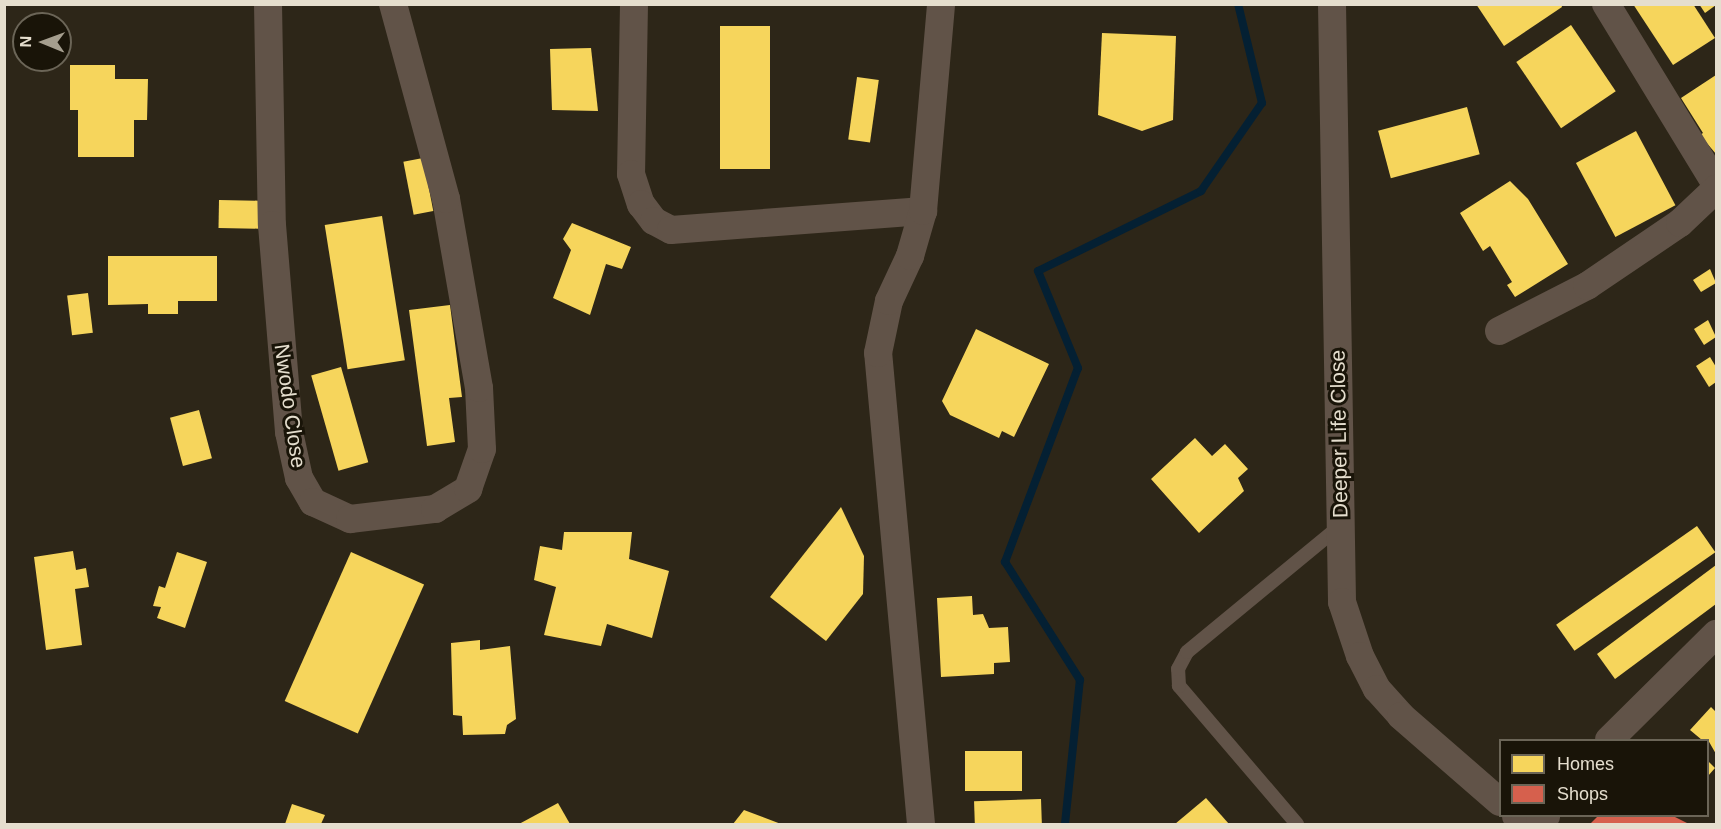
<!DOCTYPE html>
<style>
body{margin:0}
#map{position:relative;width:1721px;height:829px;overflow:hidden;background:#2d2618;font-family:Helvetica,sans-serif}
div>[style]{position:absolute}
.homes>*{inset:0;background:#f6d55c;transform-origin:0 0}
.shops>*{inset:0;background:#d6604d}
.stream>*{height:8px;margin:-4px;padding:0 4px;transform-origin:4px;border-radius:4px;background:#042033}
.service>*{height:14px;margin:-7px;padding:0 7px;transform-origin:7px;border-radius:7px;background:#615348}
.minor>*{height:28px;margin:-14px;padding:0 14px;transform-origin:14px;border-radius:14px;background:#615348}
span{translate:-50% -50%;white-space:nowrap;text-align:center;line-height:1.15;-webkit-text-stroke:6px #191408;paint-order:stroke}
.street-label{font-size:21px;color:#e5dece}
.frame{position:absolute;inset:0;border:6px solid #e5dece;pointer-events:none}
.legend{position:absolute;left:1499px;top:739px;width:210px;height:78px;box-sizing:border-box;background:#191408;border:2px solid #6b6557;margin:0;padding:8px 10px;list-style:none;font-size:18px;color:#e5dece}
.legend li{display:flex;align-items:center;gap:12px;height:30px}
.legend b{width:30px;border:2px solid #6b6557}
.north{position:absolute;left:12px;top:12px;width:60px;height:60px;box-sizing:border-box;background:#191408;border:2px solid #6b6557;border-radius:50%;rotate:271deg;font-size:16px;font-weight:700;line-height:24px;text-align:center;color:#e5dece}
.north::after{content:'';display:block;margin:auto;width:21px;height:27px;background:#a59e8e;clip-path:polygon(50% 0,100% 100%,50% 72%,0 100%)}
</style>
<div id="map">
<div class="homes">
<i style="clip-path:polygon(1476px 4px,1561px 4px,1562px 7px,1504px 46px)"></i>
<i style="clip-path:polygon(1633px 4px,1693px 4px,1715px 38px,1673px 65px)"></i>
<i style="clip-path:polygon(1699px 4px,1716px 4px,1716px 5px,1705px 13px)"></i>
<i style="left:1571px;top:25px;width:80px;height:66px;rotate:56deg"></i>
<i style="left:720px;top:26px;width:50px;height:143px"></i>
<i style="clip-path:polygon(1102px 33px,1176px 36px,1173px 120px,1142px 131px,1098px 115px)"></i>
<i style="clip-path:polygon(591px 48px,598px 111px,552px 110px,550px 49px)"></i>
<i style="clip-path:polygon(70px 65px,115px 65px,115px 79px,148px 79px,147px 120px,134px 120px,134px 157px,78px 157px,78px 110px,70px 110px)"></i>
<i style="clip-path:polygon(1716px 75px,1716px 154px,1700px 135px,1703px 133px,1681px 98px)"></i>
<i style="left:857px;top:77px;width:22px;height:63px;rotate:8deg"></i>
<i style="left:1467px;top:107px;width:49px;height:92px;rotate:75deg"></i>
<i style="left:1636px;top:131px;width:84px;height:68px;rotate:62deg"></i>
<i style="left:423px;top:158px;width:54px;height:20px;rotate:79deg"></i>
<i style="clip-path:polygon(1510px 181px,1528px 199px,1568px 264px,1515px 297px,1507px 285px,1512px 282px,1490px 246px,1483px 251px,1460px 213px)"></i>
<i style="left:219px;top:200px;width:40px;height:28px;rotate:1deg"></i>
<i style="left:382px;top:216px;width:146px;height:58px;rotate:81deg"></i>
<i style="clip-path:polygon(572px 223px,631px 247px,622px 269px,606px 264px,590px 315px,553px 298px,571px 250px,563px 239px)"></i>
<i style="clip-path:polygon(108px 256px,217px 256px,217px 301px,178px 301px,178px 314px,148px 314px,148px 304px,108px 305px)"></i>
<i style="clip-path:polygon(1710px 269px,1716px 283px,1701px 292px,1693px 280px)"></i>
<i style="left:88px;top:293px;width:40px;height:21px;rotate:83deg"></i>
<i style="clip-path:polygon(450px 305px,462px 397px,449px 398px,455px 442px,427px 446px,409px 310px)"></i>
<i style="clip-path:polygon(1708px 320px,1716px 337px,1704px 345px,1694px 329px)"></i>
<i style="clip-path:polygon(976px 329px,1049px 364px,1014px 437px,1002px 431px,999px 438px,950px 415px,942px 401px)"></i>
<i style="clip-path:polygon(1710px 357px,1716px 367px,1716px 382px,1709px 387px,1696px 366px)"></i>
<i style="left:341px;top:367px;width:99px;height:31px;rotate:74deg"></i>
<i style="left:199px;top:410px;width:50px;height:30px;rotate:75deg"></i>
<i style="clip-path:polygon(1195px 438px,1212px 456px,1225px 444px,1248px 469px,1238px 478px,1244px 491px,1199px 533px,1151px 479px)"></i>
<i style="clip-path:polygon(841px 507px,864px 556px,863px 594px,826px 641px,770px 597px)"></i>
<i style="left:1697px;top:526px;width:32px;height:172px;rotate:55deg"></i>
<i style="clip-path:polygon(564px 532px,632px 532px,629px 559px,669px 571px,652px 638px,607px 624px,601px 646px,544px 635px,556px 587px,534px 580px,540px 546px,562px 550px)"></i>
<i style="clip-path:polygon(73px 551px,76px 570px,86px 568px,89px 587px,75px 589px,82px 645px,46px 650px,34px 557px)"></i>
<i style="clip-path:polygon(177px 552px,207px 562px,185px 628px,157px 618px,161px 607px,153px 606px,159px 586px,165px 588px)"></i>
<i style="left:351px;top:552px;width:80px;height:163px;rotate:24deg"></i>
<i style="clip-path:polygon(1716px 565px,1716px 604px,1615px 679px,1597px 654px)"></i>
<i style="clip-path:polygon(972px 596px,973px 615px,983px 614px,989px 628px,1008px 627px,1010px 662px,994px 663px,994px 674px,941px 677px,937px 598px)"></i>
<i style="clip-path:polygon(480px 640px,480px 650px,510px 646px,516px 719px,507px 725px,505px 734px,463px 735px,462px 716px,453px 715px,451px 643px)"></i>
<i style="clip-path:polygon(1711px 707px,1716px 712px,1716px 754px,1708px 740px,1702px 740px,1690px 730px)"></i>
<i style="left:965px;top:751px;width:57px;height:40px"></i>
<i style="clip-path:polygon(1708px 761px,1715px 768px,1708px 776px)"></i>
<i style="clip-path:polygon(1206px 798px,1229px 824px,1175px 824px)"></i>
<i style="left:1041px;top:799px;width:25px;height:67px;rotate:88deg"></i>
<i style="clip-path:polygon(558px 803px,570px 824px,519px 824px)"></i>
<i style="clip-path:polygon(292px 804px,325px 815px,321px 824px,285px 824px)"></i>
<i style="clip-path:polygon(744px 810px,781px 824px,733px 824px)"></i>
</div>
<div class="shops">
<i style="clip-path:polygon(1598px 816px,1673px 816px,1689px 824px,1590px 824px)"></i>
</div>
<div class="stream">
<i style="left:1065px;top:824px;width:145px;rotate:-84.1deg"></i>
<i style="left:1080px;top:680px;width:140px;rotate:-122.4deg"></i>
<i style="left:1005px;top:562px;width:207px;rotate:-69.4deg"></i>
<i style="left:1078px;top:368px;width:105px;rotate:-112.4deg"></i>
<i style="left:1038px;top:271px;width:182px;rotate:-26.1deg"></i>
<i style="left:1201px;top:191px;width:107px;rotate:-55.3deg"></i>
<i style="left:1262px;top:103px;width:102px;rotate:-103.6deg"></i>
</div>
<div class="service">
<i style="left:1297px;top:824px;width:182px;rotate:-130.5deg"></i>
<i style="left:1179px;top:686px;width:17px;rotate:-93deg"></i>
<i style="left:1178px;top:669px;width:19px;rotate:-62deg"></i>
<i style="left:1187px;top:652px;width:200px;rotate:-39.5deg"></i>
</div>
<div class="minor">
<i style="left:268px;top:4px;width:221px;rotate:89deg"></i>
<i style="left:272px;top:225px;width:208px;rotate:85.3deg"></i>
<i style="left:289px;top:432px;width:47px;rotate:77.7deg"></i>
<i style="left:299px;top:478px;width:28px;rotate:60deg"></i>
<i style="left:313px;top:502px;width:41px;rotate:24.7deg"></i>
<i style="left:350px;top:519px;width:86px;rotate:-6.7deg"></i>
<i style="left:435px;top:509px;width:39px;rotate:-31deg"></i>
<i style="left:468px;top:489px;width:42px;rotate:-70.7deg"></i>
<i style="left:482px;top:449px;width:61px;rotate:-92.8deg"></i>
<i style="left:479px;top:388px;width:192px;rotate:-99.9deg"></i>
<i style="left:446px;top:199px;width:202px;rotate:-105.2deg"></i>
<i style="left:634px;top:4px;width:170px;rotate:91deg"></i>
<i style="left:631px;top:174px;width:32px;rotate:72deg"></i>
<i style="left:641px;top:204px;width:21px;rotate:53deg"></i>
<i style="left:654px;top:221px;width:19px;rotate:28deg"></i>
<i style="left:671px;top:230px;width:253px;rotate:-4.3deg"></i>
<i style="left:1332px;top:4px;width:598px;rotate:89.04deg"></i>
<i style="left:1342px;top:602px;width:57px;rotate:71.6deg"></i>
<i style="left:1360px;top:656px;width:37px;rotate:63deg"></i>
<i style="left:1377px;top:689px;width:36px;rotate:48deg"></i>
<i style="left:1401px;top:716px;width:131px;rotate:41deg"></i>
<i style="left:1606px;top:4px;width:211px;rotate:58.6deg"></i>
<i style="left:1499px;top:331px;width:99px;rotate:-27.1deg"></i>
<i style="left:1587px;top:286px;width:112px;rotate:-34.1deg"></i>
<i style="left:1680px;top:223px;width:50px;rotate:-43.4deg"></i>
<i style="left:1609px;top:740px;width:151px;rotate:-44.7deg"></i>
<i style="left:1516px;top:816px;width:11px;rotate:41deg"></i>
<i style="left:1524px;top:823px;width:16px;rotate:-7deg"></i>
<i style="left:1540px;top:821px;width:8px;rotate:-40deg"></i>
<i style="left:921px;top:824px;width:473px;rotate:-95.2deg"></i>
<i style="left:878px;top:353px;width:53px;rotate:-78.1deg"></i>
<i style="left:889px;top:301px;width:50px;rotate:-65deg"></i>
<i style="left:910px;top:256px;width:47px;rotate:-73.9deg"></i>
<i style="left:923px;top:211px;width:208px;rotate:-85deg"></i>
</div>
<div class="street-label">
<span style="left:290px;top:406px;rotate:82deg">Nwodo Close</span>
<span style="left:1339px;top:434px;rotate:-91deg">Deeper Life Close</span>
</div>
<div class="frame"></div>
<ul class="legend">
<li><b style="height:16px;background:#f6d55c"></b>Homes</li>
<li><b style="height:16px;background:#d6604d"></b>Shops</li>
</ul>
<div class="north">N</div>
</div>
